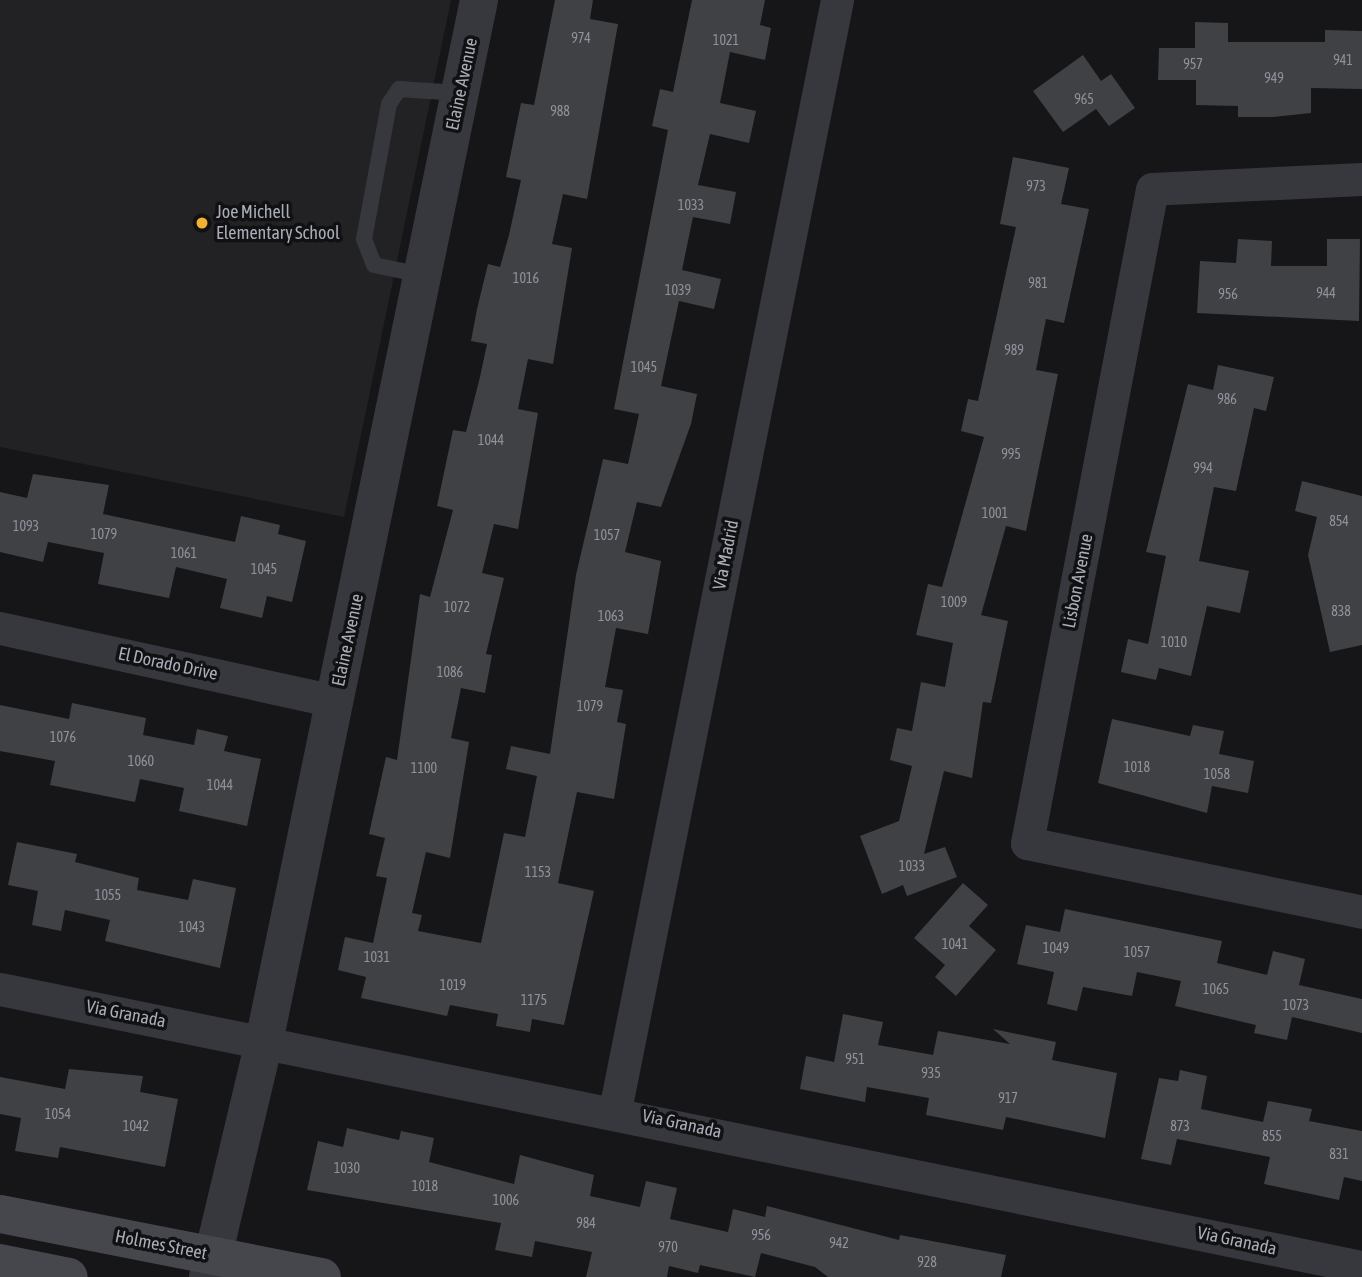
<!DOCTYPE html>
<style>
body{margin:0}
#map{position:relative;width:1362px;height:1277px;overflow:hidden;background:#161618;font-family:"Asap Condensed",sans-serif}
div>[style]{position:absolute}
.built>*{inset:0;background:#222225}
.building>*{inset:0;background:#404145}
.service>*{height:16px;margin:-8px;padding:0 8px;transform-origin:8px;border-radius:8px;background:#37383d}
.minor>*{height:33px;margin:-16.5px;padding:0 16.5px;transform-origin:16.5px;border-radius:16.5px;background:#37383d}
.tertiary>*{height:38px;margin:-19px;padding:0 19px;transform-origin:19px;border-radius:19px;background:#37383d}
.secondary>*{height:38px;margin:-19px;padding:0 19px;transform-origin:19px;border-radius:19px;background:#45474d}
.dots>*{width:19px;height:19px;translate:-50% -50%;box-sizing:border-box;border:4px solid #111113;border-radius:50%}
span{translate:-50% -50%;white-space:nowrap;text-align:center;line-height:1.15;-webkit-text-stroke:7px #111113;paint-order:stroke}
.number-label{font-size:14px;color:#8e929b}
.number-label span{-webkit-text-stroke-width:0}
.street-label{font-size:18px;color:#a8adb8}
.poi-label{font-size:18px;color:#a8adb8}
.left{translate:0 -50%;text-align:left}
</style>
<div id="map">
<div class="built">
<i style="clip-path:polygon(0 0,451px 0,344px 517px,0 447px)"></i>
</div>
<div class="building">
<i style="clip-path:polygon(555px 0,593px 0,590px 19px,618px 24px,587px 199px,563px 194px,552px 244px,572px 248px,553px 364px,528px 359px,518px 409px,538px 413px,518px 529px,494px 524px,482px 573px,504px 578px,486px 654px,492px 655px,485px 693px,461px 688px,451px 738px,469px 742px,450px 858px,426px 852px,412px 913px,422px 915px,418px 931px,481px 943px,504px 833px,525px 837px,537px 776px,506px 769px,511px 746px,550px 754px,576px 575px,603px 459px,628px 464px,639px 414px,614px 409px,668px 130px,652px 126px,660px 89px,673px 92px,692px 0,765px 0,760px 25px,771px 28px,765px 60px,730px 52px,720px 103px,756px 111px,749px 143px,710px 134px,698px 185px,736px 192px,730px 224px,693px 217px,682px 270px,721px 279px,714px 309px,679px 301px,661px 386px,697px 394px,691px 424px,661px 507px,637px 502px,625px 552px,661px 561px,648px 634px,616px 628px,605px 687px,623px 690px,617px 722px,626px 724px,614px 799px,577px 792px,558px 883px,594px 891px,564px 1025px,532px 1019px,530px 1032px,496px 1026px,498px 1014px,450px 1005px,447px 1016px,361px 998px,366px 977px,338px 970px,345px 937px,373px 943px,387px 878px,376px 876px,385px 838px,369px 834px,386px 757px,397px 760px,420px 594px,430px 597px,453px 510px,437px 506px,453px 430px,466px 432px,480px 377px,487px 344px,471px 341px,477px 309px,488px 264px,500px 267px,509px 235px,521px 180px,506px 177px,521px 103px,534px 105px)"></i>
<i style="clip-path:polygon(1195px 22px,1228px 23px,1228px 42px,1325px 42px,1325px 30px,1362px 31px,1362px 89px,1311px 88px,1311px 113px,1273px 117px,1238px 117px,1238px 106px,1196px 105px,1196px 80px,1158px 80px,1159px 48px,1195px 48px)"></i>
<i style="clip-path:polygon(1083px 55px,1101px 81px,1111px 74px,1135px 108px,1109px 126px,1096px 109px,1063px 132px,1033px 91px)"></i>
<i style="clip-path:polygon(1013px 157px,1069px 168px,1061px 204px,1089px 209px,1064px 323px,1046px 319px,1036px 370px,1058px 374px,1026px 531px,1006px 526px,981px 615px,1008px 621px,991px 703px,983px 702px,972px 778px,944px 771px,924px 854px,945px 847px,957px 877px,907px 896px,903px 885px,882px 894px,860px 836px,899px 821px,912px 766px,890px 760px,897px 728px,912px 731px,921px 682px,945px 687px,953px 643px,916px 635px,928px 584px,942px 587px,984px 437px,961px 431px,968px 399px,978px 401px,1016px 227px,1000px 224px)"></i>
<i style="clip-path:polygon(1238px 239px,1272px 241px,1271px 266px,1327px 266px,1327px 239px,1360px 239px,1359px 321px,1197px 313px,1200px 261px,1236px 263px)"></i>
<i style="clip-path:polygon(1218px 365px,1274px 377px,1266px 411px,1254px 408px,1236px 491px,1214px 487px,1199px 561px,1249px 571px,1240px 613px,1207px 606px,1191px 676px,1159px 668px,1156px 680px,1121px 672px,1128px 639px,1148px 644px,1166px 556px,1146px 552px,1188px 384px,1213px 390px)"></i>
<i style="clip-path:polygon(33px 474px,109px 485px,103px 514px,235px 542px,241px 516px,280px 525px,278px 534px,306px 541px,292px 602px,267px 596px,262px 618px,220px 608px,227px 579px,176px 567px,169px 598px,98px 584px,104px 553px,48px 542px,43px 562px,0 552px,0 492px,27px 498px)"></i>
<i style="clip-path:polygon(1302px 481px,1362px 496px,1362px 645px,1330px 652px,1308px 555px,1317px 517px,1295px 511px)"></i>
<i style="clip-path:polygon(72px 703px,146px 718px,143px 735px,194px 745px,197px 729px,228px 736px,224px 751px,261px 759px,247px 826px,179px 811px,184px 788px,140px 779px,135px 802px,50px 785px,55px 761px,0 751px,0 705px,69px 719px)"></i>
<i style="clip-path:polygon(1112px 719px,1190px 736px,1193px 725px,1224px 731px,1219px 754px,1254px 761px,1248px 793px,1212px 786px,1207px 813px,1098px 783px)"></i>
<i style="clip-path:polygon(17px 842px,77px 854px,75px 862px,139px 878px,137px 890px,188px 900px,193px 879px,236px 888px,220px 968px,105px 941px,110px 920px,65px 910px,61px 931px,32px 925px,38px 891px,8px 885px)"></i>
<i style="clip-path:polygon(963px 883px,988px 905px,969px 926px,996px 950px,956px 996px,935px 977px,945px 965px,914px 938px)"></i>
<i style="clip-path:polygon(1065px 909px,1222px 941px,1217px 963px,1267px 975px,1273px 951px,1305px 959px,1299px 985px,1362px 999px,1362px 1033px,1292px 1017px,1287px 1040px,1254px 1033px,1256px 1025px,1175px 1006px,1181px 981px,1137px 972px,1132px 996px,1083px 987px,1077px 1011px,1047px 1004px,1054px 972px,1017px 964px,1026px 925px,1060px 932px)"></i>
<i style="clip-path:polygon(843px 1014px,883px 1022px,878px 1045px,933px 1055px,938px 1031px,1010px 1044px,993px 1029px,1056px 1042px,1052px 1060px,1117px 1073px,1105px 1138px,1006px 1117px,1003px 1130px,926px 1115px,929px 1098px,867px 1087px,865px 1102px,800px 1089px,806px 1056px,834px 1062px)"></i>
<i style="clip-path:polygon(69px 1069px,143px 1076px,140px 1092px,178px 1099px,165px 1167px,60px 1147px,58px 1158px,15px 1151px,21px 1118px,0 1114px,0 1077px,65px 1089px)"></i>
<i style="clip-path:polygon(1180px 1070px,1207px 1076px,1201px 1109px,1263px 1122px,1268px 1101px,1312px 1109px,1309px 1121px,1362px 1131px,1362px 1181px,1344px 1177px,1339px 1200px,1264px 1184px,1270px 1157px,1177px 1139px,1171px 1165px,1141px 1159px,1159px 1078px,1178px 1081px)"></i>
<i style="clip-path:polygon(347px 1128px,399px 1140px,401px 1131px,434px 1138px,429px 1162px,514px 1184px,520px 1155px,594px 1175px,590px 1196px,640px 1207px,646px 1181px,677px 1188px,670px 1219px,728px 1232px,733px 1209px,765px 1217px,767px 1206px,899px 1240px,900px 1235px,1006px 1255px,1001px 1277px,828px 1277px,815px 1267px,761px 1253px,755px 1277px,700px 1265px,698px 1273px,669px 1266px,667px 1277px,586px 1277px,592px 1252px,535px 1241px,532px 1257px,495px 1250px,501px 1223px,307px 1190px,318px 1141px,343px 1147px)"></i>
</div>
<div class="service">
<i style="left:422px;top:275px;width:49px;rotate:-168.2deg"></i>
<i style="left:374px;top:265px;width:28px;rotate:-111deg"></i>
<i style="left:364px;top:239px;width:137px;rotate:-79.5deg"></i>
<i style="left:389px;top:104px;width:18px;rotate:-56deg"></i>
<i style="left:399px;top:89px;width:61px;rotate:3.8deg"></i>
</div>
<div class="minor">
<i style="left:1362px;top:179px;width:210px;rotate:177.3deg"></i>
<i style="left:1152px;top:189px;width:666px;rotate:100.82deg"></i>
<i style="left:1027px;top:843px;width:342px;rotate:11.6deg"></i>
<i style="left:0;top:628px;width:343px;rotate:12.3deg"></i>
<i style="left:0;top:989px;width:1390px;rotate:11.54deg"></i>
<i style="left:615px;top:1110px;width:1132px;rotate:-78.69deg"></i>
</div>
<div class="tertiary">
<i style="left:208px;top:1277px;width:242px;rotate:-76.6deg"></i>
<i style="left:264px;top:1042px;width:1064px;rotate:-78.34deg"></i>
</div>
<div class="secondary">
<i style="left:0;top:1214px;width:328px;rotate:11.1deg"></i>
<i style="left:0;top:1263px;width:70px;rotate:11.5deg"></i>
</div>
<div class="dots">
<i style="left:202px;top:223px;background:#f2b134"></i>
</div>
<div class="number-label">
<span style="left:581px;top:38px">974</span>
<span style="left:726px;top:40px">1021</span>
<span style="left:1343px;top:60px">941</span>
<span style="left:1193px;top:64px">957</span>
<span style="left:1274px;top:78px">949</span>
<span style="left:1084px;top:99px">965</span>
<span style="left:560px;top:111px">988</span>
<span style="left:1036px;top:186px">973</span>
<span style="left:691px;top:205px">1033</span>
<span style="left:526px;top:278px">1016</span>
<span style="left:1038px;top:283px">981</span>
<span style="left:678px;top:290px">1039</span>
<span style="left:1326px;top:293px">944</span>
<span style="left:1228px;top:294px">956</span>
<span style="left:1014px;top:350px">989</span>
<span style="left:644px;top:367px">1045</span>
<span style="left:1227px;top:399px">986</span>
<span style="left:491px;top:440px">1044</span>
<span style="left:1011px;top:454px">995</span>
<span style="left:1203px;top:468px">994</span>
<span style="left:995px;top:513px">1001</span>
<span style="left:1339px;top:521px">854</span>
<span style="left:26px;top:526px">1093</span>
<span style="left:104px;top:534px">1079</span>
<span style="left:607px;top:535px">1057</span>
<span style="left:184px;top:553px">1061</span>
<span style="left:264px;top:569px">1045</span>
<span style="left:954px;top:602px">1009</span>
<span style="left:457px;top:607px">1072</span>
<span style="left:1341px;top:611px">838</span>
<span style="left:611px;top:616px">1063</span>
<span style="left:1174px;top:642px">1010</span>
<span style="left:450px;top:672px">1086</span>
<span style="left:590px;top:706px">1079</span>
<span style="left:63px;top:737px">1076</span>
<span style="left:141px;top:761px">1060</span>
<span style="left:1137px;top:767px">1018</span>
<span style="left:424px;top:768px">1100</span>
<span style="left:1217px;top:774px">1058</span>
<span style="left:220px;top:785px">1044</span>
<span style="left:912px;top:866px">1033</span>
<span style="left:538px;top:872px">1153</span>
<span style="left:108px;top:895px">1055</span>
<span style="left:192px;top:927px">1043</span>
<span style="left:955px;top:944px">1041</span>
<span style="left:1056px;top:948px">1049</span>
<span style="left:1137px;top:952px">1057</span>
<span style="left:377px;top:957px">1031</span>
<span style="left:453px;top:985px">1019</span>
<span style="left:1216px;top:989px">1065</span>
<span style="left:534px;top:1000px">1175</span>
<span style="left:1296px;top:1005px">1073</span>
<span style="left:855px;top:1059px">951</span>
<span style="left:931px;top:1073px">935</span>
<span style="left:1008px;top:1098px">917</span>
<span style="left:58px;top:1114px">1054</span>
<span style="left:136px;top:1126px">1042</span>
<span style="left:1180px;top:1126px">873</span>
<span style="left:1272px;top:1136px">855</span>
<span style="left:1339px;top:1154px">831</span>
<span style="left:347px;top:1168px">1030</span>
<span style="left:425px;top:1186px">1018</span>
<span style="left:506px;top:1200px">1006</span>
<span style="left:586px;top:1223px">984</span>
<span style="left:761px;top:1235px">956</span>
<span style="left:839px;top:1243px">942</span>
<span style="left:668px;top:1247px">970</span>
<span style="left:927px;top:1262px">928</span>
</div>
<div class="street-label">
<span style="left:462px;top:84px;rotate:-78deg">Elaine Avenue</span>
<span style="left:726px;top:555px;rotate:-79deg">Via Madrid</span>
<span style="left:1078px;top:581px;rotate:-79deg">Lisbon Avenue</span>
<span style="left:348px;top:640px;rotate:-78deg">Elaine Avenue</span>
<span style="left:168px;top:664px;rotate:12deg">El Dorado Drive</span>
<span style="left:126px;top:1014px;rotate:11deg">Via Granada</span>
<span style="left:682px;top:1124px;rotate:12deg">Via Granada</span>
<span style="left:1237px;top:1241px;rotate:12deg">Via Granada</span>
<span style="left:161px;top:1245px;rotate:11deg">Holmes Street</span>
</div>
<div class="poi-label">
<span class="left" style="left:216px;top:223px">Joe Michell<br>Elementary School</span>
</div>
</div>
